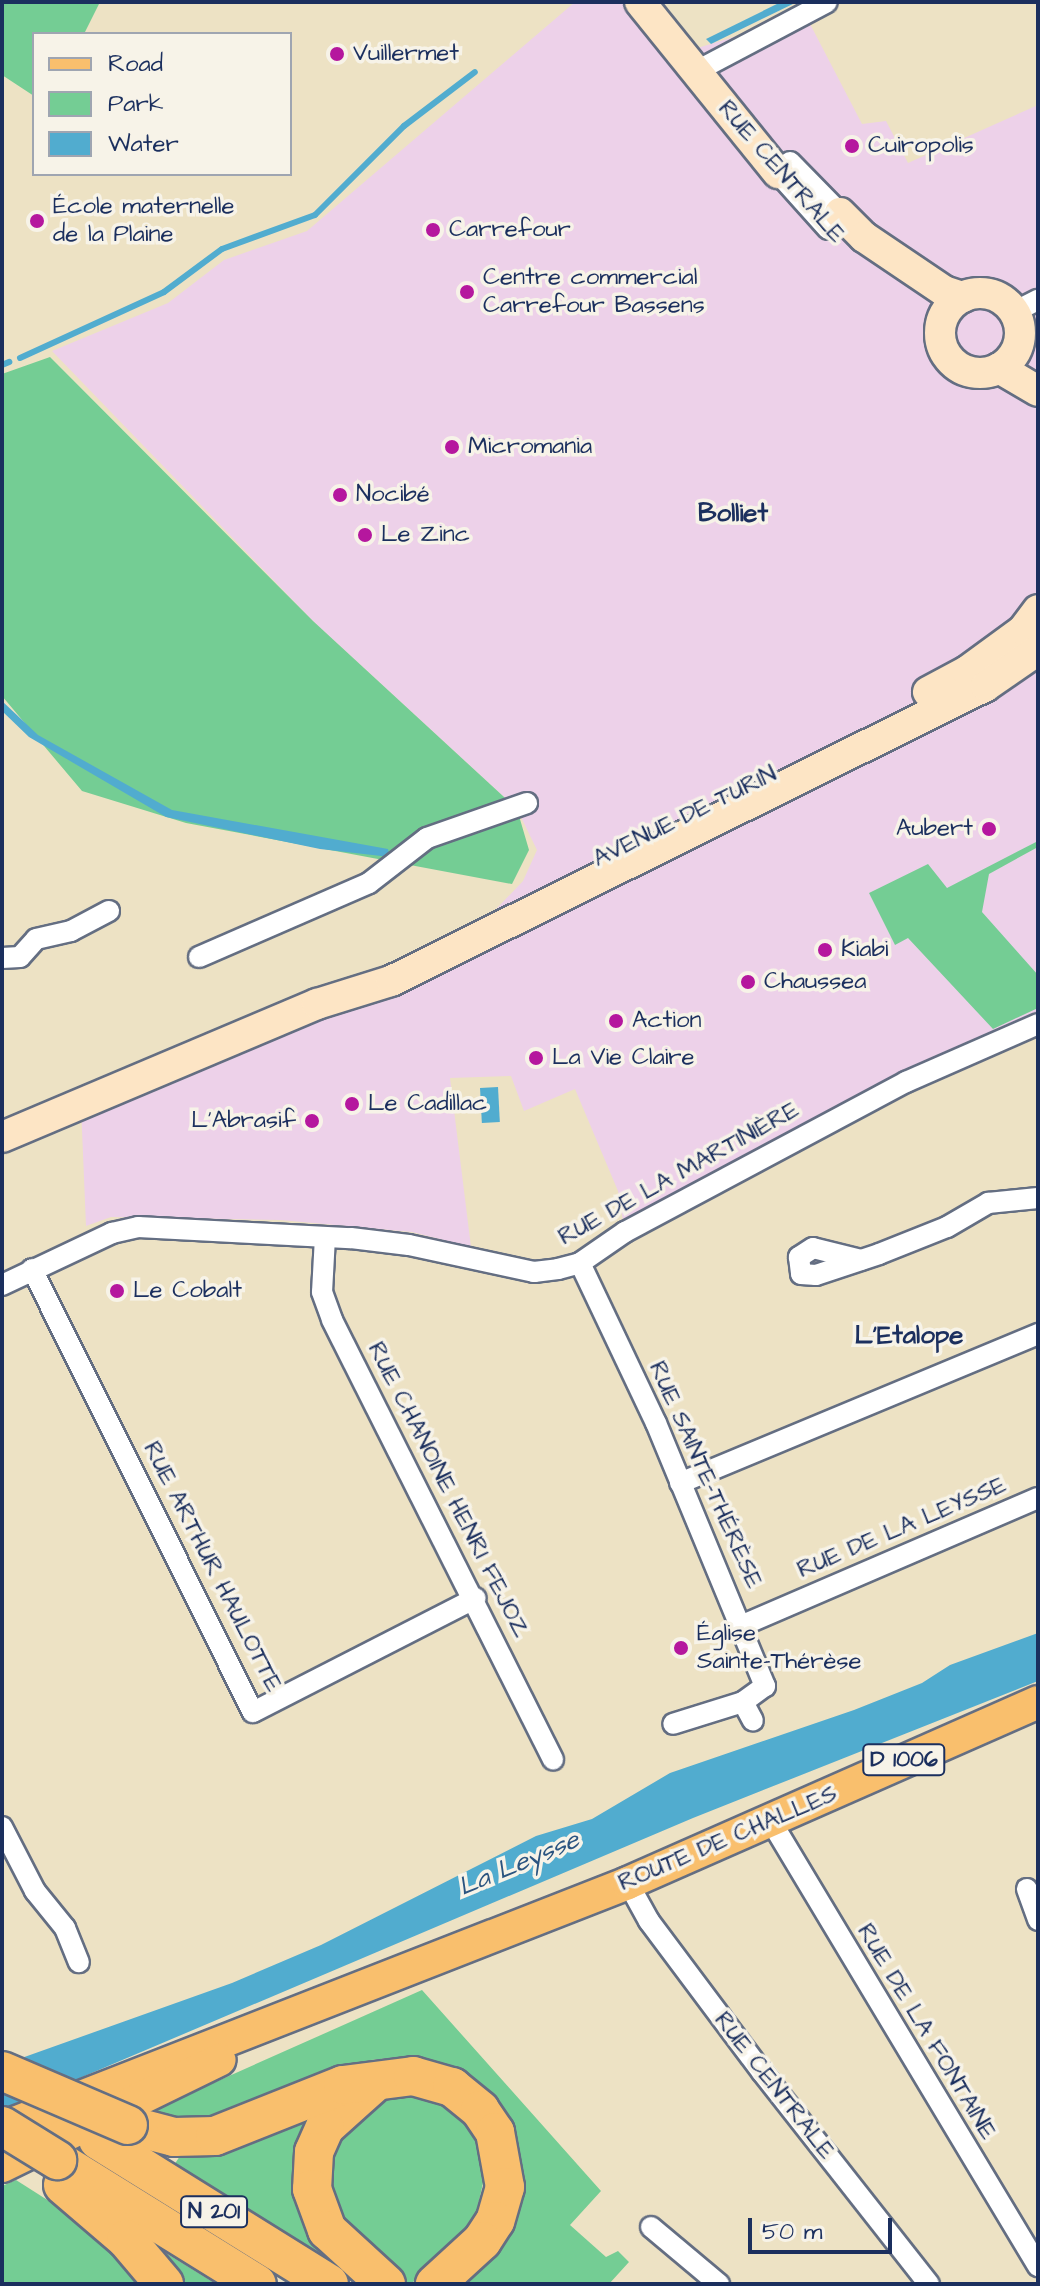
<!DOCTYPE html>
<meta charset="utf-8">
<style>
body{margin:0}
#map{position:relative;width:1040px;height:2286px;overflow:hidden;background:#ede2c4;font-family:"Architects Daughter",sans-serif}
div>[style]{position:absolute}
.built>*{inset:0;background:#edd1e9}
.green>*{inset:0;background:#74cd94}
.water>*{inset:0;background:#51accf;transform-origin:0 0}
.stream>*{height:6px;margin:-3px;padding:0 3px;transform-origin:3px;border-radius:3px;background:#51accf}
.roads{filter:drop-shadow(2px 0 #646e82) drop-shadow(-2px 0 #646e82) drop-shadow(0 2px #646e82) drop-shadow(0 -2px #646e82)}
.street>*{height:20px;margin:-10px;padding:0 10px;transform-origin:10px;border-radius:10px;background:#fff}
.secondary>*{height:30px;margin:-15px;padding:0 15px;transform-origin:15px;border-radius:15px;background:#fde5c5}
.secondary>.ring{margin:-15px;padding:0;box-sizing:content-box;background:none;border:30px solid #fde5c5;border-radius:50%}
.primary>*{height:32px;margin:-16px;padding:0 16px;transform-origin:16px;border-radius:16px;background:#f9bf6d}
.highway>*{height:38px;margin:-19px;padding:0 19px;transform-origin:19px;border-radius:19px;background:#f9bf6d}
.bridges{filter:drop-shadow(2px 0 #646e82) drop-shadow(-2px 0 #646e82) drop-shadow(0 2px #646e82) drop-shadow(0 -2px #646e82)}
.highway-bridge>*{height:38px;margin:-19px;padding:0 19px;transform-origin:19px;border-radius:19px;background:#f9bf6d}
.dots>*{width:22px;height:22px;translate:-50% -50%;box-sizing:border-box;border:4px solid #f7f3e8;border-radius:50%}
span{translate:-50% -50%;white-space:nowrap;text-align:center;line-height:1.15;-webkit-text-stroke:7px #f7f3e8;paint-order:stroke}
.shield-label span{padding:2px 6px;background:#f7f3e8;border:2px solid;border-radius:6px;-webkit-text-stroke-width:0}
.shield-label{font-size:22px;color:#1b2f5e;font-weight:700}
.poi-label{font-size:24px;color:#1b2f5e}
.left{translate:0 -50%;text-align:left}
.right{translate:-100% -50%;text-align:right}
.street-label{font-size:24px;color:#1b2f5e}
.neighbourhood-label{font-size:26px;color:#1b2f5e;font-weight:700}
.water-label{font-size:26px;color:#2b5480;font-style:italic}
.frame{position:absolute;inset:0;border:4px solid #1b2f5e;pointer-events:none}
.legend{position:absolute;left:32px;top:32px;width:260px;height:144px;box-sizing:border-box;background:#f7f3e8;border:2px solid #9fa5b1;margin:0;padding:10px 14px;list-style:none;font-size:24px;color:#1b2f5e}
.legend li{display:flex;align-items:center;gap:16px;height:40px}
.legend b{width:40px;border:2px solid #9fa5b1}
.scale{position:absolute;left:748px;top:2218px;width:144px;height:36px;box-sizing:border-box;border:4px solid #1b2f5e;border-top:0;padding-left:10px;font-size:24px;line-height:28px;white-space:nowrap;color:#1b2f5e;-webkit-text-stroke:6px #f7f3e8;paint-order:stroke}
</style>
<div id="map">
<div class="built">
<i style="clip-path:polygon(575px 2px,629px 2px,668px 57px,786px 21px,808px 20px,862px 124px,886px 121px,908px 163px,1038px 105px,1038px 1024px,625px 1232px,618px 1191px,575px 1089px,524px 1111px,511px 1076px,450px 1078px,471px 1247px,412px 1232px,280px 1220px,111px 1217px,86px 1226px,81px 1106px,477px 929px,523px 881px,537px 850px,517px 809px,313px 621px,52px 351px,168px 303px,224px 260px,307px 231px)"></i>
</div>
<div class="green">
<i style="clip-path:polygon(2px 2px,100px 2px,84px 34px,34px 34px,34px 96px,2px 75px)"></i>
<i style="clip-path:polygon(50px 357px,313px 621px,517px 809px,529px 850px,512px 884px,186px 823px,82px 791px,2px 696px,2px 374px)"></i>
<i style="clip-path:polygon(1038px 841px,1038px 847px,989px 874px,982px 912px,1038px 975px,1038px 1008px,993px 1029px,908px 938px,895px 945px,869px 893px,928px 864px,947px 888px)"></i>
<i style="clip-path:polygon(422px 1990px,601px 2191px,570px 2225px,606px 2257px,618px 2251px,629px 2262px,609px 2284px,452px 2284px,513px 2215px,452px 2067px,399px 2057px,371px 2060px,212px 2125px,146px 2113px)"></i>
<i style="clip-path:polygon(419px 2094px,461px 2116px,482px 2153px,485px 2174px,475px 2219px,444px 2260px,410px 2284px,371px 2260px,323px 2200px,322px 2162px,368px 2101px)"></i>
<i style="clip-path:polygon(328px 2096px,303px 2141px,362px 2284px,174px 2165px,182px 2153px)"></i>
<i style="clip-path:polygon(16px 2180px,82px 2222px,148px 2284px,2px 2284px,2px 2186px)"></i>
<i style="clip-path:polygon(148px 2242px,216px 2284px,171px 2284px)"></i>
</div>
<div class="water">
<i style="clip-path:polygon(781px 2px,797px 2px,711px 44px,706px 39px)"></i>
<i style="clip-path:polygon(2px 701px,38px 735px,172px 810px,388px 849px,390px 857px,320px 849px,166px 817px,29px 737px,2px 711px)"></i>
<i style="left:498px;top:1087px;width:35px;height:18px;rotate:87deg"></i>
<i style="clip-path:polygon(1038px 1633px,1038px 1681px,693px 1818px,2px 2111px,2px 2065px,232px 1983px,321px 1945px,536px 1836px,592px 1819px,670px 1773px,854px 1710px,922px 1683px,950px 1665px)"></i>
</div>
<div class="stream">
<i style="left:20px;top:358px;width:158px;rotate:-24.6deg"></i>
<i style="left:164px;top:292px;width:72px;rotate:-36.6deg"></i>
<i style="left:222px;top:249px;width:99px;rotate:-20.1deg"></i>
<i style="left:315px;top:215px;width:126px;rotate:-45deg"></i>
<i style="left:404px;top:126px;width:89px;rotate:-37.3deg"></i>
<i style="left:2px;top:365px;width:8px;rotate:-23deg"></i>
</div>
<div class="roads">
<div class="street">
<i style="left:695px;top:72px;width:149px;rotate:-27.9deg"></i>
<i style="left:790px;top:162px;width:71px;rotate:45.6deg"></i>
<i style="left:778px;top:173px;width:75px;rotate:48.2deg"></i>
<i style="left:1014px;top:312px;width:27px;rotate:-27deg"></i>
<i style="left:199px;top:957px;width:185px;rotate:-23.5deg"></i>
<i style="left:369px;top:883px;width:73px;rotate:-37.8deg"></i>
<i style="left:427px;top:838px;width:106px;rotate:-19.3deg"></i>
<i style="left:2px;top:958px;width:18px;rotate:-3deg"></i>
<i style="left:20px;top:957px;width:24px;rotate:-48deg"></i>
<i style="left:36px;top:939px;width:36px;rotate:-13deg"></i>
<i style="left:71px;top:931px;width:43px;rotate:-27.8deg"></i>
<i style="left:325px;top:1237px;width:55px;rotate:93.1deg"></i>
<i style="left:322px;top:1292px;width:30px;rotate:70deg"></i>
<i style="left:332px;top:1320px;width:492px;rotate:63.3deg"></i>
<i style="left:861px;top:1260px;width:49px;rotate:-166deg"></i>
<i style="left:813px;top:1248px;width:17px;rotate:147deg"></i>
<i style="left:799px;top:1257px;width:17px;rotate:83deg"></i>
<i style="left:801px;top:1274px;width:15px;rotate:4deg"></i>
<i style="left:816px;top:1275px;width:66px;rotate:-18.4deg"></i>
<i style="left:879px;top:1254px;width:73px;rotate:-21.7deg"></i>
<i style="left:947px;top:1227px;width:48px;rotate:-30.3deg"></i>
<i style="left:988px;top:1203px;width:50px;rotate:-5.7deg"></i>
<i style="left:580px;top:1263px;width:177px;rotate:64.6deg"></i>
<i style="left:656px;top:1423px;width:285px;rotate:67.5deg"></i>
<i style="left:765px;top:1686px;width:27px;rotate:144deg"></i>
<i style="left:743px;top:1702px;width:73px;rotate:162.6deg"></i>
<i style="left:32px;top:1269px;width:495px;rotate:63.5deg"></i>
<i style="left:253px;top:1712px;width:250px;rotate:-27.1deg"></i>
<i style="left:2px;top:1285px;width:122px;rotate:-25.3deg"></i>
<i style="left:112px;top:1233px;width:27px;rotate:-13deg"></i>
<i style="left:138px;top:1227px;width:213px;rotate:3deg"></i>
<i style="left:351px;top:1238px;width:58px;rotate:6.9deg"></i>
<i style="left:409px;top:1245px;width:128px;rotate:12.2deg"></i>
<i style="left:534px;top:1272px;width:24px;rotate:-7deg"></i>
<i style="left:558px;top:1269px;width:23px;rotate:-15deg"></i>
<i style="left:580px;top:1263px;width:55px;rotate:-34.6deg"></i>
<i style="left:625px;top:1232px;width:319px;rotate:-28.1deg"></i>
<i style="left:906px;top:1082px;width:144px;rotate:-23.7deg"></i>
<i style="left:680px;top:1483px;width:388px;rotate:-22.6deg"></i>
<i style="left:743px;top:1625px;width:321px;rotate:-23.3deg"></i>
<i style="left:743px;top:1702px;width:21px;rotate:62deg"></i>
<i style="left:772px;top:1823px;width:517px;rotate:59.02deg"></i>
<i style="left:2px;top:1827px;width:72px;rotate:62.7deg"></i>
<i style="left:35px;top:1891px;width:48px;rotate:51deg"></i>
<i style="left:65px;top:1928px;width:37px;rotate:68deg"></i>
<i style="left:628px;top:1883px;width:43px;rotate:61.1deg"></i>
<i style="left:649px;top:1921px;width:189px;rotate:53.2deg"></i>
<i style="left:762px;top:2072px;width:270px;rotate:51.8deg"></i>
<i style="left:1027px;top:1889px;width:33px;rotate:70deg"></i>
<i style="left:651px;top:2227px;width:89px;rotate:40deg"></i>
</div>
<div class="secondary">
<i style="left:640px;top:2px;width:220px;rotate:51.1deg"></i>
<i style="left:840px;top:213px;width:34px;rotate:45deg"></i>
<i style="left:864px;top:237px;width:97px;rotate:34deg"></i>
<i style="left:944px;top:291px;width:20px;rotate:18deg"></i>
<i class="ring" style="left:940px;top:293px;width:50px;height:50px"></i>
<i style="left:999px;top:368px;width:45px;rotate:30.5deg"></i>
<i style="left:928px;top:692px;width:44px;rotate:-28.3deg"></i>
<i style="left:967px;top:671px;width:69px;rotate:-36.2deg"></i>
<i style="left:1023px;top:630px;width:25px;rotate:-53deg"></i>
<i style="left:2px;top:1137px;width:342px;rotate:-22.9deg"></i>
<i style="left:317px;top:1004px;width:77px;rotate:-17.3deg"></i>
<i style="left:391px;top:981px;width:664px;rotate:-26.37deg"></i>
<i style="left:986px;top:686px;width:63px;rotate:-34.7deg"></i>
</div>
<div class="primary">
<i style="left:2px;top:2128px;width:672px;rotate:-21.37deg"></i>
<i style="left:628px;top:1883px;width:448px;rotate:-23.8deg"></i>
<i style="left:2px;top:2166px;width:242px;rotate:-26deg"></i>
</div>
<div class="highway">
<i style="left:373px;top:2084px;width:64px;rotate:138.1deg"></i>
<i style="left:325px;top:2127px;width:27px;rotate:114deg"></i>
<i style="left:314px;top:2152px;width:37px;rotate:93deg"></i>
<i style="left:312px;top:2189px;width:44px;rotate:69.9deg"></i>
<i style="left:327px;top:2230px;width:80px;rotate:42.5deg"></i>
<i style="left:128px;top:2125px;width:48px;rotate:14.6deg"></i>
<i style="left:174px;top:2137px;width:41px;rotate:-1.4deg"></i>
<i style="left:215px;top:2136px;width:138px;rotate:-21.7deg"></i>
<i style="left:343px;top:2085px;width:71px;rotate:-7.3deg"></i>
<i style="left:413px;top:2076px;width:41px;rotate:15.8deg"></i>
<i style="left:452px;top:2087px;width:36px;rotate:39deg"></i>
<i style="left:480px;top:2110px;width:27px;rotate:56deg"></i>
<i style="left:495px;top:2132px;width:56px;rotate:79.7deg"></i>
<i style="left:505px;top:2187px;width:35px;rotate:106deg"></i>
<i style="left:495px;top:2221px;width:24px;rotate:123deg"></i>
<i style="left:482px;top:2241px;width:64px;rotate:137.5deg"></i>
<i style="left:98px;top:2140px;width:272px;rotate:31.9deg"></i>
<i style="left:57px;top:2160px;width:235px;rotate:31.8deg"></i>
<i style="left:63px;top:2185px;width:83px;rotate:40.6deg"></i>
<i style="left:126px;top:2239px;width:59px;rotate:49.8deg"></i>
</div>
</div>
<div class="bridges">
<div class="highway-bridge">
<i style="left:2px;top:2071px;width:137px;rotate:23.2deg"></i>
<i style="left:2px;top:2126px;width:65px;rotate:31.7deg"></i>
</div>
</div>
<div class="dots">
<i style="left:337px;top:54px;background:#b5179e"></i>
<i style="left:852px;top:146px;background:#b5179e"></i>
<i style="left:37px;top:221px;background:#b5179e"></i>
<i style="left:433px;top:230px;background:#b5179e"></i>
<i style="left:467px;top:292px;background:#b5179e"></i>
<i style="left:452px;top:447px;background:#b5179e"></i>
<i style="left:340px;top:495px;background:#b5179e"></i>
<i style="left:365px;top:535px;background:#b5179e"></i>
<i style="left:989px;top:829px;background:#b5179e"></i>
<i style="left:825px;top:950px;background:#b5179e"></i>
<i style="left:748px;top:982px;background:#b5179e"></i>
<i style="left:616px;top:1021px;background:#b5179e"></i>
<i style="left:536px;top:1058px;background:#b5179e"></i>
<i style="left:352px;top:1104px;background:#b5179e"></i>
<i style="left:312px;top:1121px;background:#b5179e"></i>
<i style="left:117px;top:1291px;background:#b5179e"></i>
<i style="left:681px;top:1648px;background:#b5179e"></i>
</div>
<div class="shield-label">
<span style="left:904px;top:1760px">D 1006</span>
<span style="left:214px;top:2212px">N 201</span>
</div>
<div class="poi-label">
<span class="left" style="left:353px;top:54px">Vuillermet</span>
<span class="left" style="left:868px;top:146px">Cuiropolis</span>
<span class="left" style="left:53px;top:221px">École maternelle<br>de la Plaine</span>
<span class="left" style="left:449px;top:230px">Carrefour</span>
<span class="left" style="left:483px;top:292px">Centre commercial<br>Carrefour Bassens</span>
<span class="left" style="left:468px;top:447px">Micromania</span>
<span class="left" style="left:356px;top:495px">Nocibé</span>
<span class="left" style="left:381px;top:535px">Le Zinc</span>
<span class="right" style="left:973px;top:829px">Aubert</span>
<span class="left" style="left:841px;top:950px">Kiabi</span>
<span class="left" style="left:764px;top:982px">Chaussea</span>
<span class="left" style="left:632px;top:1021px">Action</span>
<span class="left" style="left:552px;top:1058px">La Vie Claire</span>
<span class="left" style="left:368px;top:1104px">Le Cadillac</span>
<span class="right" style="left:296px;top:1121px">L'Abrasif</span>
<span class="left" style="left:133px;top:1291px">Le Cobalt</span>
<span class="left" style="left:697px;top:1648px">Église<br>Sainte-Thérèse</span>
</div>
<div class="street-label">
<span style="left:781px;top:172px;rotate:49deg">RUE CENTRALE</span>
<span style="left:685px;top:817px;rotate:-26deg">AVENUE DE TURIN</span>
<span style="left:679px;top:1174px;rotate:-29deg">RUE DE LA MARTINIÈRE</span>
<span style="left:705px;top:1475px;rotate:66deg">RUE SAINTE-THÉRÈSE</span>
<span style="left:448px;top:1490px;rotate:63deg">RUE CHANOINE HENRI FEJOZ</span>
<span style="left:902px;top:1528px;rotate:-23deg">RUE DE LA LEYSSE</span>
<span style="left:212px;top:1567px;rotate:63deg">RUE ARTHUR HAULOTTE</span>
<span style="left:728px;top:1839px;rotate:-23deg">ROUTE DE CHALLES</span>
<span style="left:926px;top:2032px;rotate:59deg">RUE DE LA FONTAINE</span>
<span style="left:774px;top:2086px;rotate:52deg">RUE CENTRALE</span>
</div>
<div class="neighbourhood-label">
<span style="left:733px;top:514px">Bolliet</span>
<span style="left:909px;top:1336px">L'Etalope</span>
</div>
<div class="water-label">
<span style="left:519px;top:1864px;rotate:-23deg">La Leysse</span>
</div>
<div class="frame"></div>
<ul class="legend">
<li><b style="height:10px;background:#f9bf6d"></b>Road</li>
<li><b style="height:22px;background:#74cd94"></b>Park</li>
<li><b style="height:22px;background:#51accf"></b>Water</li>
</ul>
<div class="scale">50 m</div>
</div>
